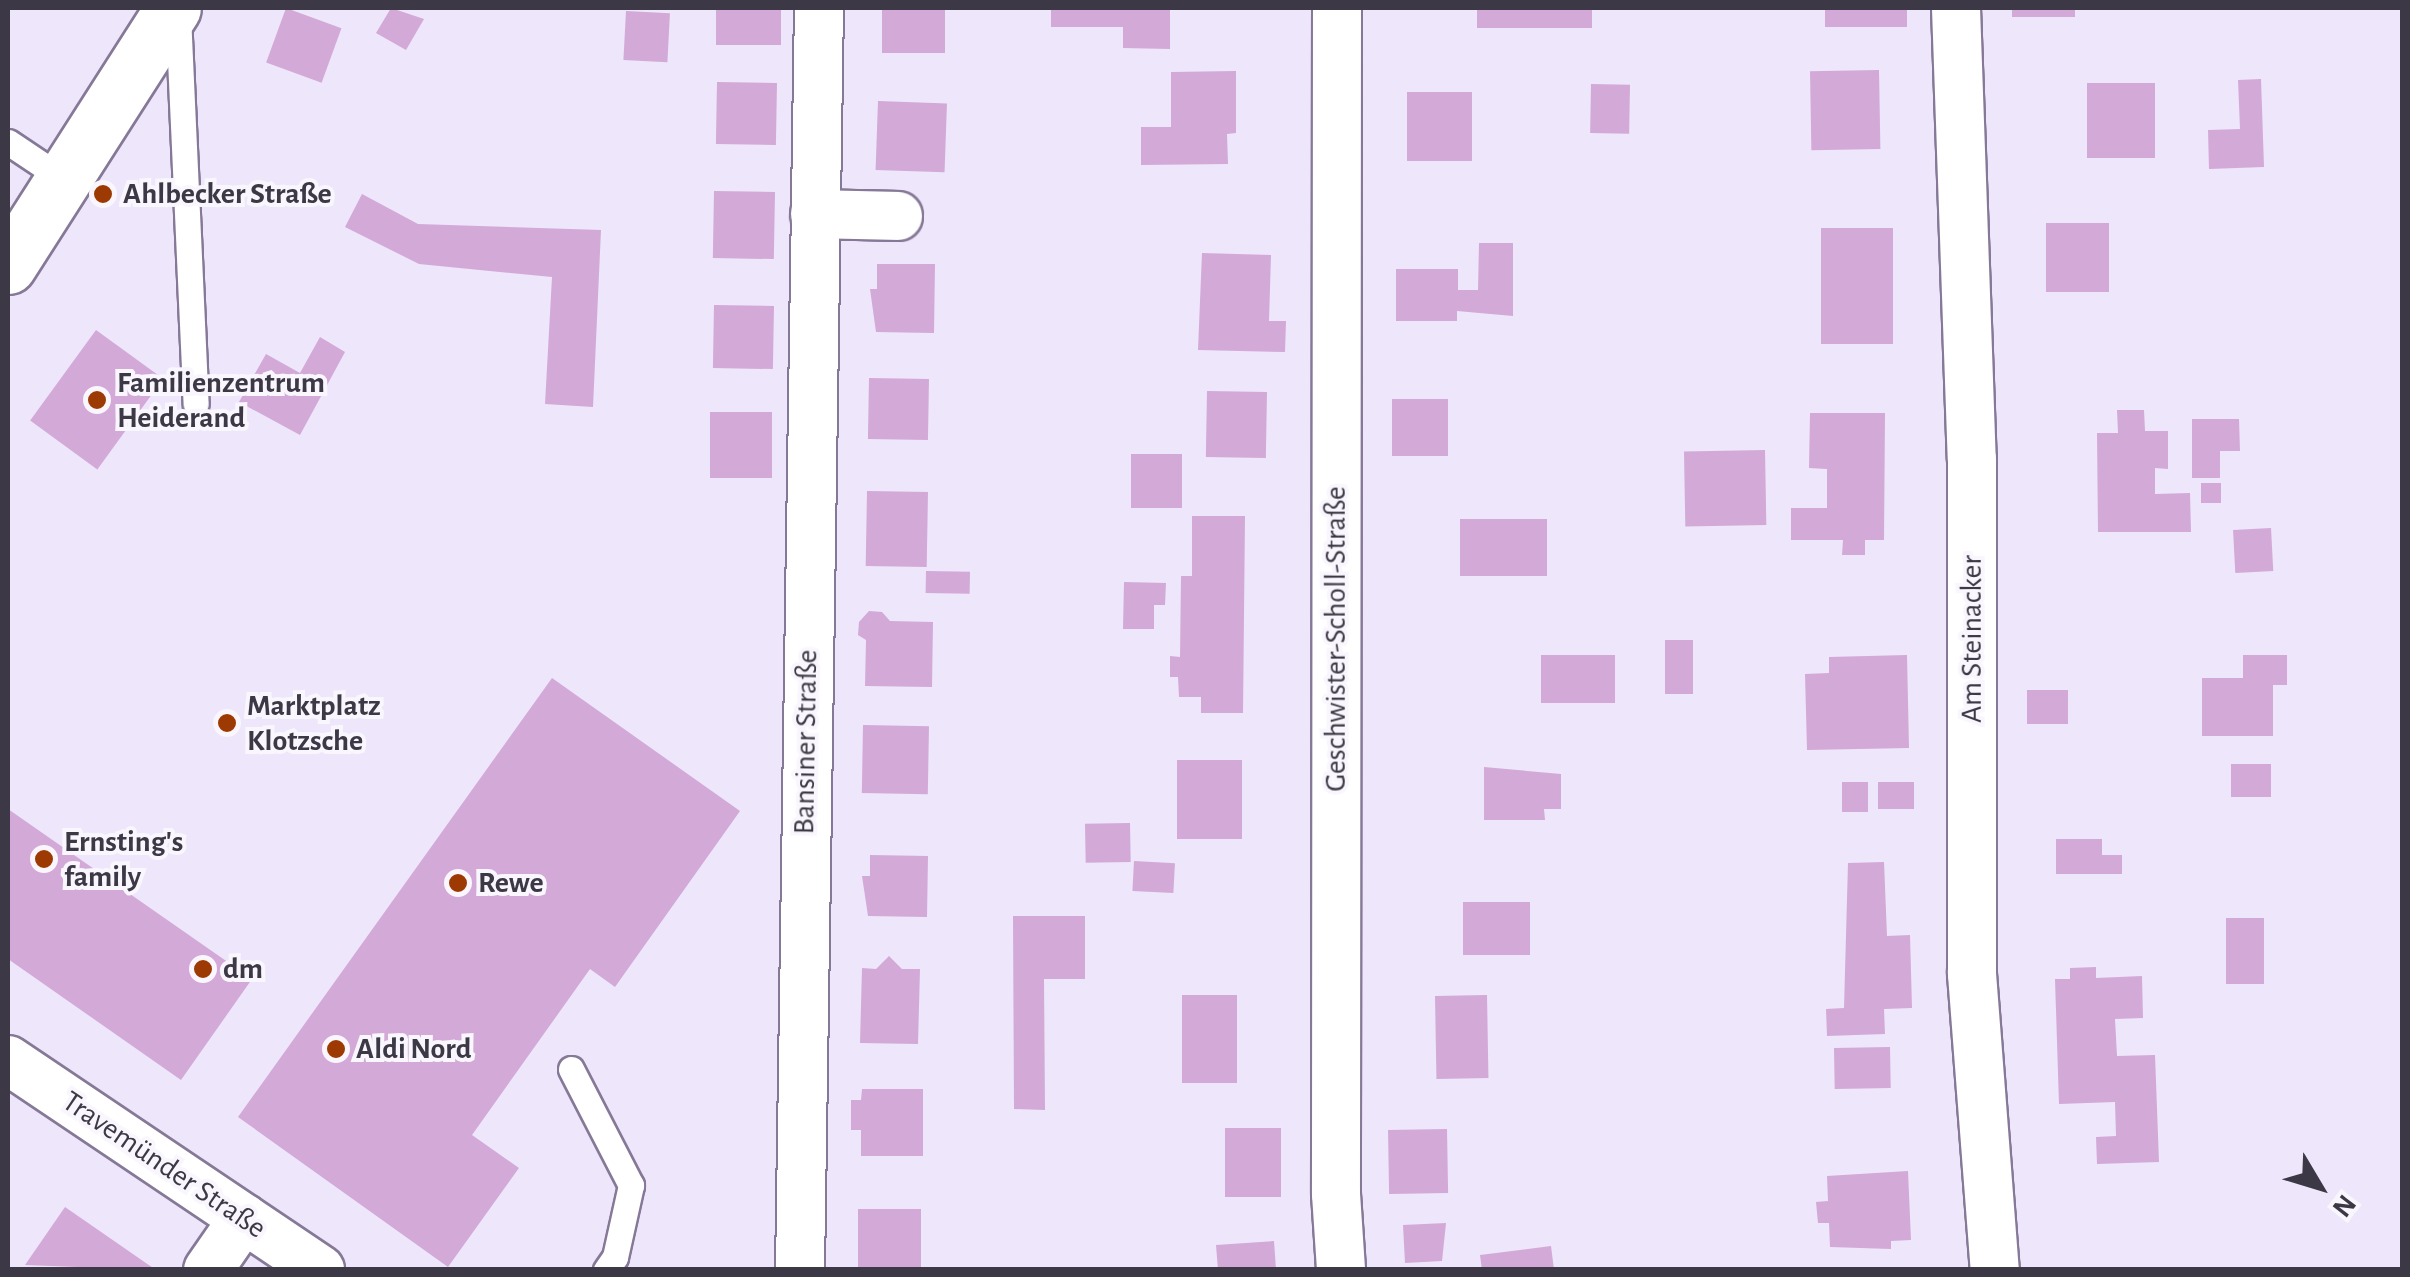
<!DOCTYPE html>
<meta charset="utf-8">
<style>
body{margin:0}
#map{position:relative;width:2410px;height:1277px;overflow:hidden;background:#eee6fa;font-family:"Alegreya Sans",sans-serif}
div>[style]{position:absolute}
.building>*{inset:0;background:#d3a9d7;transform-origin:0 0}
.roads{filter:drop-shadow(2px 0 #867997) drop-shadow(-2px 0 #867997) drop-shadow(0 2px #867997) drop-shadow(0 -2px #867997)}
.service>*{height:25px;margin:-12.5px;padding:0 12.5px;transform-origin:12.5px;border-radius:12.5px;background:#fff}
.minor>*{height:48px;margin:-24px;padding:0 24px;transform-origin:24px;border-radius:24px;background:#fff}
.tertiary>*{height:55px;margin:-27.5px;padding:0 27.5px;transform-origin:27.5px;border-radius:27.5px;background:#fff}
.dots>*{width:28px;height:28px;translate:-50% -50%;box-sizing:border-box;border:5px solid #f9f6fd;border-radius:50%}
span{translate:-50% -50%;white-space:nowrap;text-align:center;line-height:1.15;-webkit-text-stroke:8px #f9f6fd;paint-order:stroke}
.poi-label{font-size:30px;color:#3d3845;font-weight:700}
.left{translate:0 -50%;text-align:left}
.street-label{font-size:30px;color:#3d3845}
.frame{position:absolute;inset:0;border:10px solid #3d3845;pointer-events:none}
.north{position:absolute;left:2270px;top:1137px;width:100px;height:100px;-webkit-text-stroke:8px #f9f6fd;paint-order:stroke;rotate:128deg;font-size:28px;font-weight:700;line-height:40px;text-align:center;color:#3d3845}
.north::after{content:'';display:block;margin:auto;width:35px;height:45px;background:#3d3845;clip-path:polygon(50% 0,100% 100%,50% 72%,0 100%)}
</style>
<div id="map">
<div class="building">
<i style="left:286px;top:8px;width:59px;height:58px;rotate:20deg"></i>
<i style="clip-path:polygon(391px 8px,424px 19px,406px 50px,376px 33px)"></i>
<i style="left:716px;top:8px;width:65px;height:37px"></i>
<i style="left:882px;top:8px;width:63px;height:45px"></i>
<i style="clip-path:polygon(1051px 8px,1170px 8px,1170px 49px,1123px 48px,1123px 27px,1051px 27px)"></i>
<i style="left:1477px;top:8px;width:115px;height:20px"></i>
<i style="left:1825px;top:8px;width:82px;height:19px"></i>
<i style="left:2012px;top:8px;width:63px;height:9px"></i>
<i style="left:626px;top:11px;width:44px;height:49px;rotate:3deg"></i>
<i style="left:1879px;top:70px;width:79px;height:69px;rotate:89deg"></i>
<i style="clip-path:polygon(1236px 71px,1236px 133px,1227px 134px,1228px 164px,1141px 165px,1141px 127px,1171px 127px,1171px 72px)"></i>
<i style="clip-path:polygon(2261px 79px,2264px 167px,2209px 169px,2208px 130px,2240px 129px,2238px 80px)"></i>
<i style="left:717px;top:82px;width:60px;height:62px;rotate:1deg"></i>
<i style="left:2087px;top:83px;width:68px;height:75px"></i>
<i style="left:1591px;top:84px;width:39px;height:49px;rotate:1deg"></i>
<i style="left:1407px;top:92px;width:65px;height:69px"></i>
<i style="left:878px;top:101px;width:69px;height:69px;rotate:2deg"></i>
<i style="left:714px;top:191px;width:61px;height:67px;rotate:1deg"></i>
<i style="clip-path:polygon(362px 194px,418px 224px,601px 230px,593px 407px,545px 404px,552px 277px,419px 264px,345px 227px)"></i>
<i style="left:2046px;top:223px;width:63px;height:69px"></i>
<i style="left:1821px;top:228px;width:72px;height:116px"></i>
<i style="clip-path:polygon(1479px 243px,1513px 243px,1513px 316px,1457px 311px,1457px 321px,1396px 321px,1396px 269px,1458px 269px,1458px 290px,1478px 290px)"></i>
<i style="clip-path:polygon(1202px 253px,1271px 255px,1269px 321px,1286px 321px,1285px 352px,1198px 350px)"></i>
<i style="clip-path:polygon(877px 264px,935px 264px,934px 333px,876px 332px,870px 289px,877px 289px)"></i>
<i style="left:714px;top:305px;width:60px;height:63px;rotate:1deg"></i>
<i style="left:96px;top:330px;width:83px;height:112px;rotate:36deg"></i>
<i style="clip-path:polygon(320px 337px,345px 352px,300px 435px,239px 402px,266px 354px,300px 373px)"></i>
<i style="left:869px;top:378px;width:60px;height:61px;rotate:1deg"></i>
<i style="left:1207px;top:391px;width:60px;height:66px;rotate:1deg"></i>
<i style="left:1392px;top:399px;width:56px;height:57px"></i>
<i style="clip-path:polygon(2117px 410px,2144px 410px,2145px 431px,2168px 431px,2168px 469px,2155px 468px,2155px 494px,2190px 493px,2191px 532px,2098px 532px,2097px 433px,2118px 433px)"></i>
<i style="left:710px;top:412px;width:62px;height:66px"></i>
<i style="clip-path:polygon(1810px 413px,1885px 413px,1884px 540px,1865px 540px,1865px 555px,1842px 555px,1843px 540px,1791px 540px,1791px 508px,1827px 508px,1827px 469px,1809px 468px)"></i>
<i style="clip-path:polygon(2192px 419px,2239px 419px,2240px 451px,2220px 451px,2220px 478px,2192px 478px)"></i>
<i style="left:1765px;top:450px;width:75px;height:81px;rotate:89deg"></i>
<i style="left:1131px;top:454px;width:51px;height:54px"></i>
<i style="left:2221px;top:483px;width:20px;height:20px;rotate:90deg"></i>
<i style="left:867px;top:491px;width:61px;height:75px;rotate:1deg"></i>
<i style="clip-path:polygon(1192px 516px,1245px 516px,1243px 713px,1201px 713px,1201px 697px,1179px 697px,1178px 677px,1170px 677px,1170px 656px,1180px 657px,1181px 576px,1192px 576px)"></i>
<i style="left:1460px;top:519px;width:87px;height:57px"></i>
<i style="left:2271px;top:528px;width:43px;height:38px;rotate:87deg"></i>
<i style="left:926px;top:571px;width:44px;height:22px;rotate:1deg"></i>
<i style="clip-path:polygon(1124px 582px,1166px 583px,1165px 605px,1154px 605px,1154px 629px,1123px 629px)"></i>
<i style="clip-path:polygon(869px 611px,882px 612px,890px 621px,933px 622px,932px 687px,865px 686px,866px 640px,858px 635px,859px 622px)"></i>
<i style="left:1665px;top:640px;width:28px;height:54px"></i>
<i style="left:1541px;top:655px;width:74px;height:48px"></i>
<i style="clip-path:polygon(1907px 655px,1909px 748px,1807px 750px,1805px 674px,1829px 673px,1829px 657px)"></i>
<i style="clip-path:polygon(2243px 655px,2287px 655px,2287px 685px,2273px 685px,2273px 736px,2202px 736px,2202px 678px,2243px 678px)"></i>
<i style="clip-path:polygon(552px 678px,740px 811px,615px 987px,590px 969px,472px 1135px,519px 1168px,448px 1267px,238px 1117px)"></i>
<i style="left:2068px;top:690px;width:34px;height:41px;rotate:90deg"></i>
<i style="left:863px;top:725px;width:66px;height:68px;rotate:1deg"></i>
<i style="left:1177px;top:760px;width:65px;height:79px"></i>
<i style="left:2231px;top:764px;width:40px;height:33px"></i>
<i style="clip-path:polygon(1484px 767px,1561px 774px,1561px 809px,1544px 809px,1545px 820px,1484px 820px)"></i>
<i style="left:1842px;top:782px;width:26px;height:30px"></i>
<i style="left:1914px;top:782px;width:27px;height:36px;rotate:90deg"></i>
<i style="clip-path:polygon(8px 809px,252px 979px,181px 1080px,8px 959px)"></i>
<i style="left:1130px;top:823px;width:39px;height:45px;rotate:89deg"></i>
<i style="clip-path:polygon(2056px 839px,2102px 839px,2102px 855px,2122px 855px,2122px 874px,2056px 874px)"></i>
<i style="clip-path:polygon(870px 855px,928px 856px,927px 917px,868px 916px,862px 876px,870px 876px)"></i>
<i style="left:1134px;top:861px;width:41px;height:30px;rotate:3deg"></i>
<i style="clip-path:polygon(1884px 862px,1887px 936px,1910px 935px,1912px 1008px,1884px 1009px,1885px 1034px,1827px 1036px,1826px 1009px,1844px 1008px,1848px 863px)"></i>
<i style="left:1463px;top:902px;width:67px;height:53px"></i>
<i style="clip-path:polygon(1013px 916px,1085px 916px,1085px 979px,1044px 979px,1045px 1110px,1014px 1109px)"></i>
<i style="left:2226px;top:918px;width:38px;height:66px"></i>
<i style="clip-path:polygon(889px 956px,902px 969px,920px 969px,918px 1044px,860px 1043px,862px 968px,876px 969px)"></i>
<i style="clip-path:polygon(2096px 967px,2096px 978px,2142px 976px,2143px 1018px,2115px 1019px,2117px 1056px,2155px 1055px,2159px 1162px,2097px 1164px,2096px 1137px,2116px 1136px,2115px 1102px,2059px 1104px,2055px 979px,2070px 979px,2070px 968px)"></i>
<i style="left:1182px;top:995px;width:55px;height:88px"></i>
<i style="left:1487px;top:995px;width:83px;height:52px;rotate:89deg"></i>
<i style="left:1890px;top:1047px;width:41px;height:56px;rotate:89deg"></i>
<i style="clip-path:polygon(862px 1089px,923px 1089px,923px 1156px,861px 1156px,861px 1130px,851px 1130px,851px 1100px,861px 1100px)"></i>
<i style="left:1281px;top:1128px;width:69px;height:56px;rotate:90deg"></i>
<i style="left:1447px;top:1129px;width:64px;height:59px;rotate:89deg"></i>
<i style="clip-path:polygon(1908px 1171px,1911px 1240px,1891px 1241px,1891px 1249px,1830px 1247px,1829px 1223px,1818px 1223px,1816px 1202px,1828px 1201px,1827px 1176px)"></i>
<i style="clip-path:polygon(65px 1207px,156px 1270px,25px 1265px)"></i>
<i style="left:858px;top:1209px;width:63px;height:61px"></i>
<i style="clip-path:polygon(1446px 1223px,1442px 1261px,1405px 1263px,1403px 1225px)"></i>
<i style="clip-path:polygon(1274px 1241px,1276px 1270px,1218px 1270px,1216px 1245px)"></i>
<i style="clip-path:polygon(1551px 1246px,1554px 1270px,1482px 1270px,1480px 1255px)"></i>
</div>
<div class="roads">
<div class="service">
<i style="left:178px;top:15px;width:389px;rotate:87.4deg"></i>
<i style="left:8px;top:142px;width:69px;rotate:33.7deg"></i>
<i style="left:571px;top:1069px;width:131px;rotate:62.7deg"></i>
<i style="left:631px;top:1185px;width:74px;rotate:102.5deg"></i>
<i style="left:615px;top:1257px;width:16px;rotate:125deg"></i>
</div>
<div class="minor">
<i style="left:1337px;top:8px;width:1186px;rotate:90.05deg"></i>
<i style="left:1336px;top:1194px;width:76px;rotate:86.2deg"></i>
<i style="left:1956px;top:8px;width:451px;rotate:88deg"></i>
<i style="left:1972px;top:459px;width:515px;rotate:90deg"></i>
<i style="left:1972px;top:974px;width:297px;rotate:85.6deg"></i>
<i style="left:815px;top:214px;width:83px;rotate:1.4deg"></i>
<i style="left:8px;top:1060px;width:376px;rotate:33.9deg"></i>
<i style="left:208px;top:1270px;width:63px;rotate:-55.3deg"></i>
<i style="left:800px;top:1270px;width:1262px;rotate:-89.14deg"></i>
</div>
<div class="tertiary">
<i style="left:8px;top:266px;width:306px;rotate:-57.4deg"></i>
</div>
</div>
<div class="dots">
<i style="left:103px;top:194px;background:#9d3903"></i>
<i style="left:97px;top:400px;background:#9d3903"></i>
<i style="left:227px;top:723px;background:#9d3903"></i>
<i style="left:44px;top:859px;background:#9d3903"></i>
<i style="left:458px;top:883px;background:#9d3903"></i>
<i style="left:203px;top:969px;background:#9d3903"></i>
<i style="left:336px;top:1049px;background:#9d3903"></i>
</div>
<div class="poi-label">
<span class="left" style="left:123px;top:194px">Ahlbecker Straße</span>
<span class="left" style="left:117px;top:400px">Familienzentrum<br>Heiderand</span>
<span class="left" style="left:247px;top:723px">Marktplatz<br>Klotzsche</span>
<span class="left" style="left:64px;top:859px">Ernsting's<br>family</span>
<span class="left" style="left:478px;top:883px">Rewe</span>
<span class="left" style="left:223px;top:969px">dm</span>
<span class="left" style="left:356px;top:1049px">Aldi Nord</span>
</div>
<div class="street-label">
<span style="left:1336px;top:639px;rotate:-90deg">Geschwister-Scholl-Straße</span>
<span style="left:1972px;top:639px;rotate:-90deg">Am Steinacker</span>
<span style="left:806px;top:742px;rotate:-89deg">Bansiner Straße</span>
<span style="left:164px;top:1165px;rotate:34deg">Travemünder Straße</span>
</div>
<div class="frame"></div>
<div class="north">N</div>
</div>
